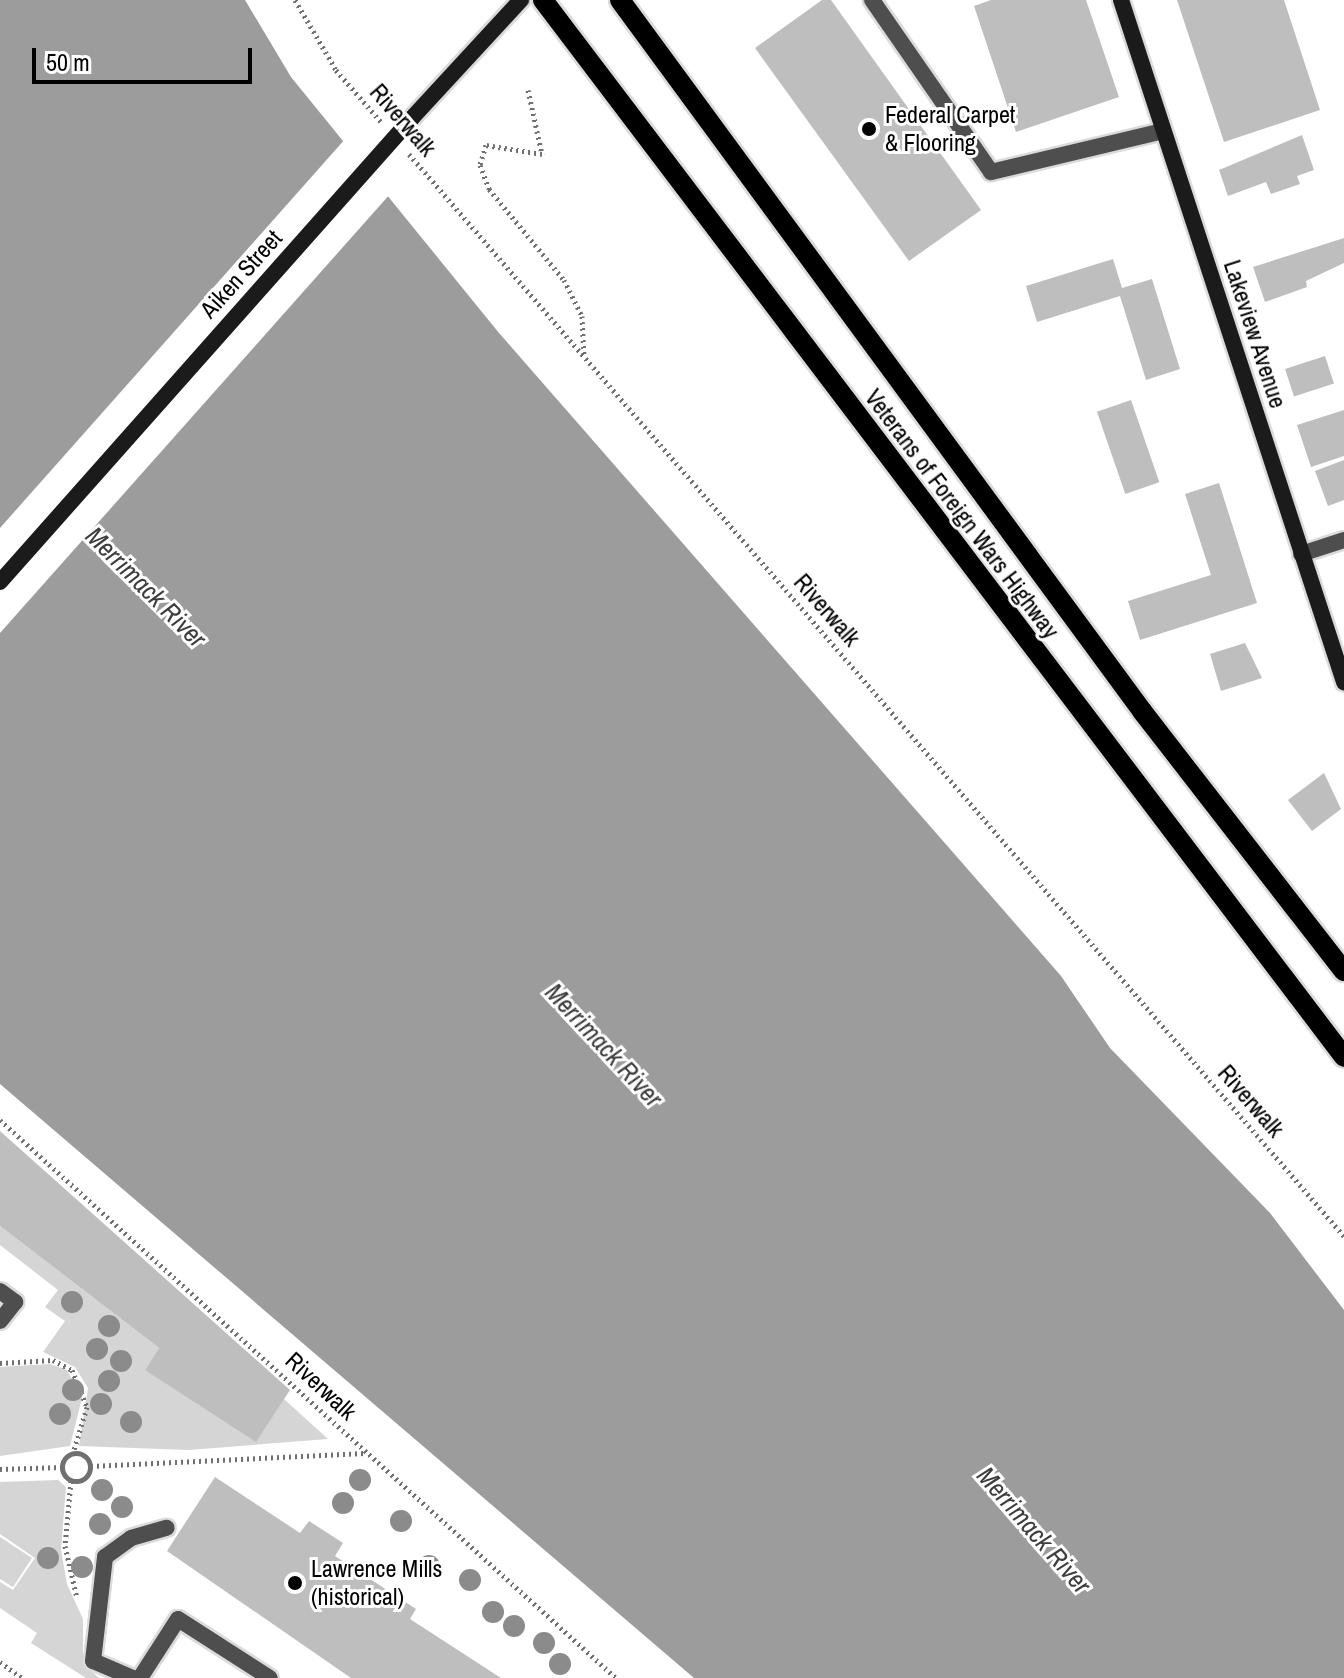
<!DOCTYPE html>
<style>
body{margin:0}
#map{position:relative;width:1344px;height:1678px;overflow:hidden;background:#fff;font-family:"Archivo Narrow",sans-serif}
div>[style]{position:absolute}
.green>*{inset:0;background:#d5d5d5}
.water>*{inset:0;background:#9c9c9c}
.pier>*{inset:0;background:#fff}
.building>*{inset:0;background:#bebebe;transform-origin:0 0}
.path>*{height:5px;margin-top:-2.5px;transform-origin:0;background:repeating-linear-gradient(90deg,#707070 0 2px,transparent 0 6px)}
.path>.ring{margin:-2.5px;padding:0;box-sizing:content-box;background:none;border:5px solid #707070;border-radius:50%}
.roads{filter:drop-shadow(2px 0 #dbdbdb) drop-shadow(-2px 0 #dbdbdb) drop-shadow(0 2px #dbdbdb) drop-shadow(0 -2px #dbdbdb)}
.service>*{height:16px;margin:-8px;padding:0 8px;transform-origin:8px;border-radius:8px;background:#4e4e4e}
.secondary>*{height:16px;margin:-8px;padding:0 8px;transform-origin:8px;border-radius:8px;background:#1b1b1b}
.primary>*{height:20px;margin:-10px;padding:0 10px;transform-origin:10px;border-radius:10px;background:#000}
.secondary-bridge>*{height:16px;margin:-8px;padding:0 8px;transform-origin:8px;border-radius:8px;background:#1b1b1b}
.trees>*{width:22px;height:22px;margin:-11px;border-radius:50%;background:#8b8b8b}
.dots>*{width:22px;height:22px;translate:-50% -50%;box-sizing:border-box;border:4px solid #fff;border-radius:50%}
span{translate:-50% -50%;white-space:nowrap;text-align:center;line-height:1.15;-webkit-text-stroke:6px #fff;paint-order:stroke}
.poi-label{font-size:24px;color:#000}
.left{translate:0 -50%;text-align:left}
.street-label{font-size:24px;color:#000}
.water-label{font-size:26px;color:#3d3d3d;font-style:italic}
.scale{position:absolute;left:32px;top:48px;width:220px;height:36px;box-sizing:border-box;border:4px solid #000;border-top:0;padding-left:10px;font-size:24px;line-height:28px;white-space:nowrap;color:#000;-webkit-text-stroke:6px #fff;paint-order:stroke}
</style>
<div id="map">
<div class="green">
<i style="clip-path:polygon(0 1226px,159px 1348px,145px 1370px,284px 1399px,328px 1439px,189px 1450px,79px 1446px,88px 1388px,75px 1367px,43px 1352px,65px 1321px,45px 1307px,58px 1290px,0 1245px)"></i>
<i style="clip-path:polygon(50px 1364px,67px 1370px,82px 1398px,70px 1446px,0 1456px,0 1367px)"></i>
<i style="clip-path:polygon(58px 1480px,66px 1487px,61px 1550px,67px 1584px,83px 1619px,83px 1663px,99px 1678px,86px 1678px,31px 1643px,37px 1633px,0 1608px,0 1582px,13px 1590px,35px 1558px,0 1534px,0 1482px)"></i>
<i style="clip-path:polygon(0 1537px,32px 1558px,13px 1587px,0 1579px)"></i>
</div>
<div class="water">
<i style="clip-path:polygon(0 0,245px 0,291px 77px,499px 333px,1061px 976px,1110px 1048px,1270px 1213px,1344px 1310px,1344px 1678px,694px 1678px,0 1084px)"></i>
</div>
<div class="pier">
<i style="clip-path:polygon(346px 138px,391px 193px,0 633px,0 528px)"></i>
</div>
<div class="building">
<i style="clip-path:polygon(822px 0,831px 0,981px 210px,909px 261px,755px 48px)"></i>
<i style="clip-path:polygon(991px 0,1086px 0,1119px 97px,1016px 132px,974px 6px)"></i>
<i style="clip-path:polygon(1177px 0,1284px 0,1320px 110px,1224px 142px)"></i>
<i style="clip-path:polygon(1302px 135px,1314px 170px,1297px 176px,1300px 184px,1271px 194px,1266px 182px,1228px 196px,1219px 170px)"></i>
<i style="clip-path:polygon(1344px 238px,1344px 263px,1306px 281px,1307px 287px,1265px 302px,1253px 267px)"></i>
<i style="clip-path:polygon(1113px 259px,1122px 288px,1152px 279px,1180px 369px,1146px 380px,1120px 296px,1037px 322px,1026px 286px)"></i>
<i style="left:1325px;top:356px;width:29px;height:42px;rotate:72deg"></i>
<i style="left:1131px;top:400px;width:87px;height:36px;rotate:71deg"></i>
<i style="clip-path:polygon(1344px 410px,1344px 456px,1311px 467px,1297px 425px)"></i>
<i style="clip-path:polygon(1344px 460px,1344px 500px,1328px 506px,1315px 471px)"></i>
<i style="clip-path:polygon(1219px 483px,1257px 603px,1140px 640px,1128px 601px,1211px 575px,1185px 494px)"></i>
<i style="clip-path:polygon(1245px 643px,1262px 678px,1221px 691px,1210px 654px)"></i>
<i style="clip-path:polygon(1324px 773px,1341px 809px,1312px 831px,1288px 800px)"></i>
<i style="clip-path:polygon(0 1131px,290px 1390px,256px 1442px,145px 1370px,159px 1348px,0 1226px)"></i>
<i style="clip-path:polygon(215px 1477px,300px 1533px,309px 1521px,343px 1543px,335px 1556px,416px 1609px,410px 1619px,501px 1678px,351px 1678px,167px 1551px)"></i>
</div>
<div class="path">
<i style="left:295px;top:0;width:81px;rotate:59.6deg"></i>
<i style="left:336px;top:70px;width:70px;rotate:49deg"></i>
<i style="left:528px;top:90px;width:66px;rotate:77.7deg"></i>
<i style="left:542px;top:154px;width:57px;rotate:-170.9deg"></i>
<i style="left:486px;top:145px;width:21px;rotate:107deg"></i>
<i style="left:480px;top:165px;width:26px;rotate:69deg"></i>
<i style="left:489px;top:189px;width:118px;rotate:50.5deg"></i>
<i style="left:564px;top:280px;width:40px;rotate:63.4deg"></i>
<i style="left:582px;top:316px;width:41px;rotate:87.2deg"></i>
<i style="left:409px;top:154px;width:1430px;rotate:49.17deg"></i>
<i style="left:0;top:1120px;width:831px;rotate:42.17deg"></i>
<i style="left:0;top:1363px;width:53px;rotate:-3.2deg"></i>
<i style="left:53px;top:1360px;width:21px;rotate:28deg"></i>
<i style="left:72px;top:1370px;width:40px;rotate:68deg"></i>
<i style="left:87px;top:1407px;width:48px;rotate:106.9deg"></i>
<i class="ring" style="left:62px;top:1453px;width:23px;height:23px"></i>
<i style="left:91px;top:1466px;width:274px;rotate:-2.7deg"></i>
<i style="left:0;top:1469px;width:62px;rotate:-1.8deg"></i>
<i style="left:71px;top:1481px;width:65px;rotate:95.3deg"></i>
<i style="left:65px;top:1546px;width:53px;rotate:77deg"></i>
<i style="left:0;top:1662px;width:27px;rotate:36deg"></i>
</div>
<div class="roads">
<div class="service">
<i style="left:872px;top:0;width:209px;rotate:55.3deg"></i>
<i style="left:991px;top:172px;width:177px;rotate:-13.4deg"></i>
<i style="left:1301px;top:554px;width:45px;rotate:-18deg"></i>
<i style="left:0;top:1291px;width:19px;rotate:36deg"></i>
<i style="left:15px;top:1302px;width:24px;rotate:128deg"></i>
<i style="left:133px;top:1678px;width:43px;rotate:-157deg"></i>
<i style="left:93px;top:1661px;width:105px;rotate:-83.4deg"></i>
<i style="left:105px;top:1557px;width:32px;rotate:-36deg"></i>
<i style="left:131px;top:1538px;width:37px;rotate:-16deg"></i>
<i style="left:140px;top:1678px;width:70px;rotate:-57.2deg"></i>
<i style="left:178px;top:1619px;width:109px;rotate:32.7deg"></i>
</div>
<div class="secondary">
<i style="left:1121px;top:0;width:718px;rotate:71.89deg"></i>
<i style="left:412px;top:118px;width:161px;rotate:-47.3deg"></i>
</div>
<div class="primary">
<i style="left:543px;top:0;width:1326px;rotate:52.84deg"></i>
<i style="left:620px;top:0;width:882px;rotate:53.71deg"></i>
<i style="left:1142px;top:711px;width:329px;rotate:52.2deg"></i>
</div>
</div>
<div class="secondary-bridge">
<i style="left:0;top:582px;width:621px;rotate:-48.4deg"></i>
</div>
<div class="trees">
<i style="left:72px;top:1302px"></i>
<i style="left:109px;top:1326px"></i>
<i style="left:97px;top:1349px"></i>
<i style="left:121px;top:1361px"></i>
<i style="left:109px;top:1381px"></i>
<i style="left:73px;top:1390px"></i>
<i style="left:101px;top:1404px"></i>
<i style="left:60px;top:1414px"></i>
<i style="left:131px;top:1422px"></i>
<i style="left:360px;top:1480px"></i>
<i style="left:102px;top:1490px"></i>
<i style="left:343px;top:1503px"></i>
<i style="left:122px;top:1507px"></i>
<i style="left:401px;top:1521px"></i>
<i style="left:100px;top:1524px"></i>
<i style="left:48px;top:1558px"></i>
<i style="left:429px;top:1566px"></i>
<i style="left:82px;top:1567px"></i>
<i style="left:470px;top:1580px"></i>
<i style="left:493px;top:1612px"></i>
<i style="left:514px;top:1626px"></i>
<i style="left:544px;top:1643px"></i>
<i style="left:560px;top:1664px"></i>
</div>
<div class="dots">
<i style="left:869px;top:129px;background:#000"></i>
<i style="left:295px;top:1583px;background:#000"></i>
</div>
<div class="poi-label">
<span class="left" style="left:885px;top:129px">Federal Carpet<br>&amp; Flooring</span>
<span class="left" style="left:311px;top:1583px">Lawrence Mills<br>(historical)</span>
</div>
<div class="street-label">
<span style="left:403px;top:120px;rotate:49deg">Riverwalk</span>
<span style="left:241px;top:274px;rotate:-48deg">Aiken Street</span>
<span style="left:1255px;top:334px;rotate:72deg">Lakeview Avenue</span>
<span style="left:962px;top:514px;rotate:53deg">Veterans of Foreign Wars Highway</span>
<span style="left:827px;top:610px;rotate:49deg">Riverwalk</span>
<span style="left:1251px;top:1101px;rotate:49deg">Riverwalk</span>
<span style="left:321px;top:1386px;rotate:43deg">Riverwalk</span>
</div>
<div class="water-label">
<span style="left:146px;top:587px;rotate:45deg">Merrimack River</span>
<span style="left:604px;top:1045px;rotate:47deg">Merrimack River</span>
<span style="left:1034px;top:1530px;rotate:49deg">Merrimack River</span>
</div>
<div class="scale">50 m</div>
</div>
